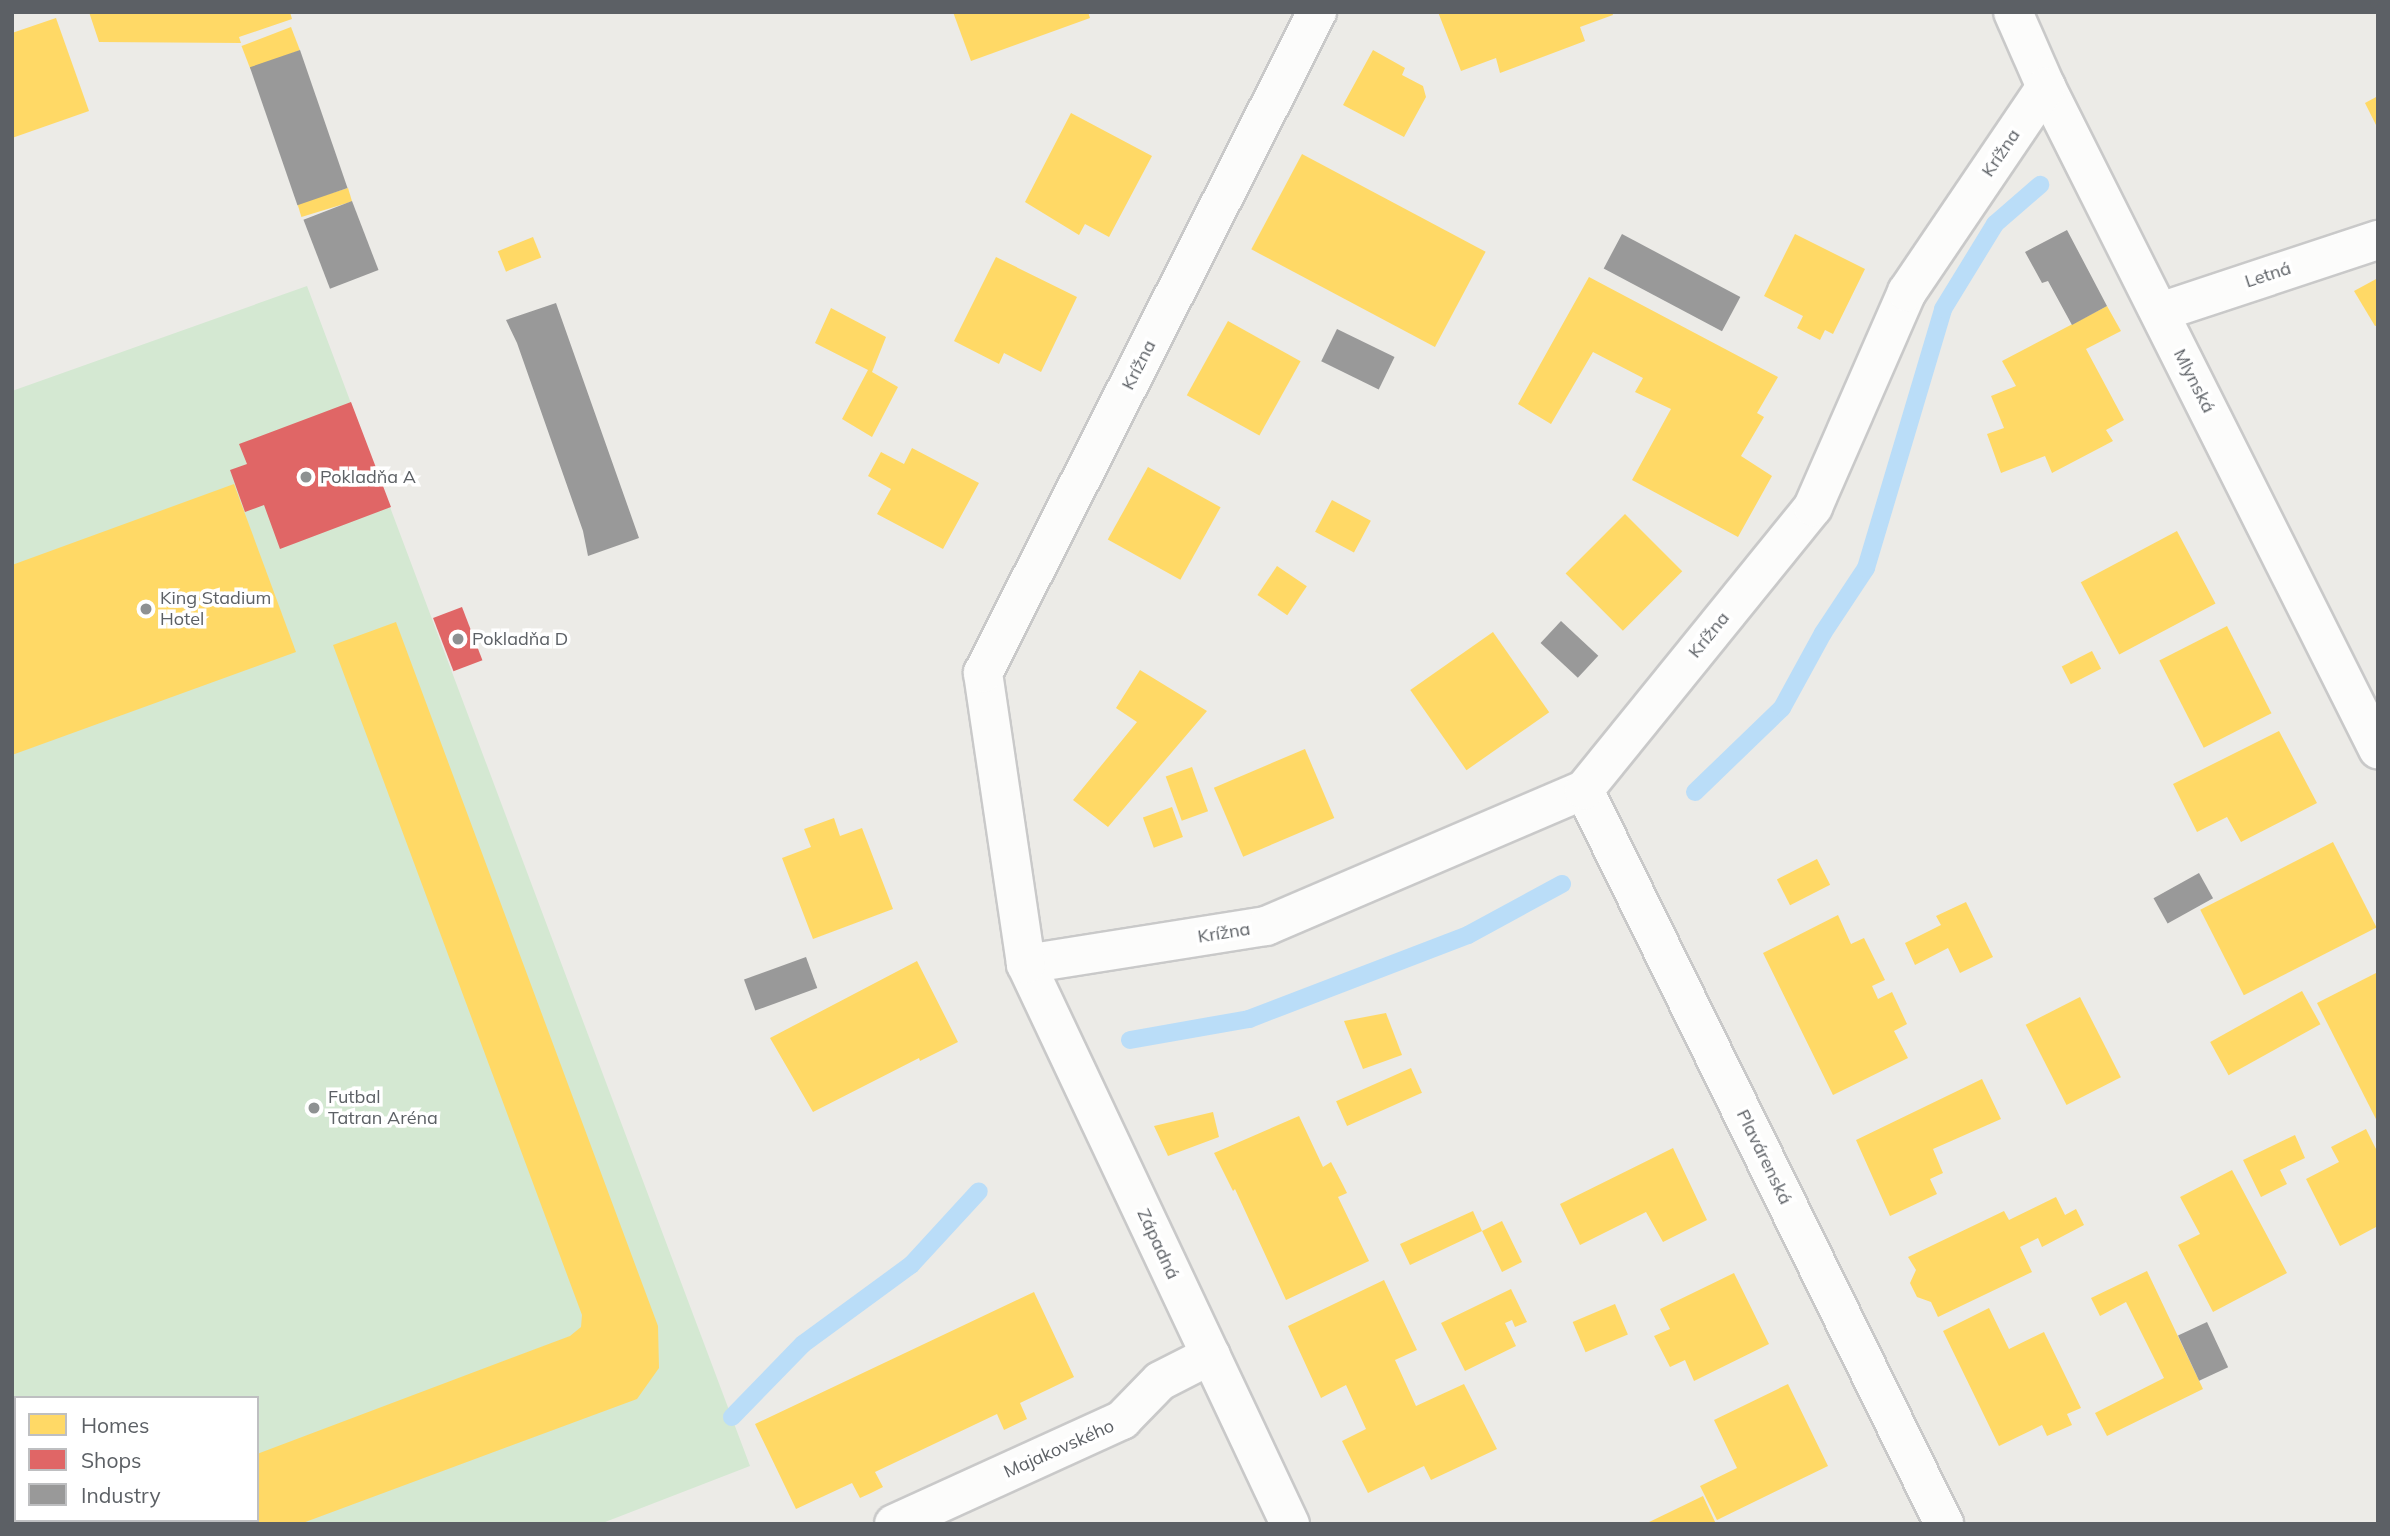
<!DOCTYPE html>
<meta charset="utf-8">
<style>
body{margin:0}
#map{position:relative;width:2390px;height:1536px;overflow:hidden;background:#ecebe7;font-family:Mulish,sans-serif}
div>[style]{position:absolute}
.green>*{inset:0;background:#d4e8d2}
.homes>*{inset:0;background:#ffd966;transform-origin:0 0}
.shops>*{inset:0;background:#e06666;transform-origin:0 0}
.industry>*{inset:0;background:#999;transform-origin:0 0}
.stream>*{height:18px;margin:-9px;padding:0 9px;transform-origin:9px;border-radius:9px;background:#baddf8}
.roads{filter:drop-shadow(2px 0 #c9c9c9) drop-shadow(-2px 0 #c9c9c9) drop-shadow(0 2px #c9c9c9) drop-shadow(0 -2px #c9c9c9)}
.minor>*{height:38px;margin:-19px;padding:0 19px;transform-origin:19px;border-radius:19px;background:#fcfcfb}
.dots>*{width:19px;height:19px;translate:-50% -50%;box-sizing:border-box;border:4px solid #fff;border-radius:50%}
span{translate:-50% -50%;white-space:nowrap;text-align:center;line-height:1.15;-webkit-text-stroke:7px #fff;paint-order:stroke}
.street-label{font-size:18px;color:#5c6065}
.poi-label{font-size:18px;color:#5c6065}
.left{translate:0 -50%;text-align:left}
.frame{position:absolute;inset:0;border:14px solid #5c6065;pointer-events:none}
.legend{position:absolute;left:14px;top:1396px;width:245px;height:126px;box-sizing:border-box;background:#fff;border:2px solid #bebfc1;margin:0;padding:9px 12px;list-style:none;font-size:21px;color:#5c6065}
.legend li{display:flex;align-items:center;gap:14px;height:35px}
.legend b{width:35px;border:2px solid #bebfc1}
</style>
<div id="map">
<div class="green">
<i style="clip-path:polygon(evenodd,307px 286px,750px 1466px,600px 1524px,12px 1524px,12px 391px,307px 286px,16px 1398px,257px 1398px,257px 1520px,16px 1520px,16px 1398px)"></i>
</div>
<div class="homes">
<i style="clip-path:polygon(89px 12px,290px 12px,292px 19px,239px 37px,241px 43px,99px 42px)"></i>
<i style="clip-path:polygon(953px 12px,1088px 12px,1090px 18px,971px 61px)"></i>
<i style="clip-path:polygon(1438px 12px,1612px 12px,1613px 15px,1580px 27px,1585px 41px,1500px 73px,1496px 58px,1461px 71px)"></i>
<i style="clip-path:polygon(56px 18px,89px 111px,12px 138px,12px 33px)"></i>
<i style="left:291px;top:27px;width:25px;height:53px;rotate:69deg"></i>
<i style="clip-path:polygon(1373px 50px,1405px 68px,1402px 75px,1423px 86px,1426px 97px,1404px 137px,1343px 105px)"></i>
<i style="clip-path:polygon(2378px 96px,2378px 129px,2365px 103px)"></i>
<i style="clip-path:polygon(1071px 113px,1152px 156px,1109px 237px,1085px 224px,1079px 235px,1025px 202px)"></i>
<i style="left:1302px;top:154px;width:208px;height:108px;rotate:28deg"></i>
<i style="left:348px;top:188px;width:14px;height:53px;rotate:73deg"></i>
<i style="clip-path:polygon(1795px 234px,1865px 269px,1833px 334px,1825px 330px,1820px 340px,1797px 328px,1803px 316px,1764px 296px)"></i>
<i style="left:533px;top:237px;width:22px;height:38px;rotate:68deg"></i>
<i style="clip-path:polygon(996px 257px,1077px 297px,1041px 372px,1004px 353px,999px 364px,954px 341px)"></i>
<i style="clip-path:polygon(1589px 277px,1778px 377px,1757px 413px,1764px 417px,1741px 456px,1772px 476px,1738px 537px,1632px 480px,1671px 409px,1635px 392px,1643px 378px,1593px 352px,1551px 424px,1518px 404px)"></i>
<i style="clip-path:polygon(2378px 278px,2378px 325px,2375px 326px,2354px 291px)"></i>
<i style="clip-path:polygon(2107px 306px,2121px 331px,2086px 349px,2124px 420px,2106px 430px,2113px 441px,2052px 473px,2045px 456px,2001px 473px,1987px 434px,2004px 428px,1991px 396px,2016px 386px,2002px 361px)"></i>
<i style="clip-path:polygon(831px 308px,886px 337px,872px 372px,898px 387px,872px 437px,842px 419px,868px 370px,815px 343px)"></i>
<i style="left:1228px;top:321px;width:83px;height:85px;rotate:29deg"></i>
<i style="clip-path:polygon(912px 448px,979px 483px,943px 549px,877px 514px,891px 489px,868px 476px,881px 452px,904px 464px)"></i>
<i style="left:1148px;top:467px;width:83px;height:83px;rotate:29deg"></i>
<i style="clip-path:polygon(234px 484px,296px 652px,12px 755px,12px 565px)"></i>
<i style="left:1332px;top:500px;width:44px;height:36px;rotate:28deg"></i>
<i style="left:1625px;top:514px;width:81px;height:84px;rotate:45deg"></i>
<i style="left:2177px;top:531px;width:82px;height:109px;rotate:62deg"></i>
<i style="left:1277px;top:566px;width:36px;height:35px;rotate:34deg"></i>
<i style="clip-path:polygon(396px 622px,658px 1326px,659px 1368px,637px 1399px,300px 1524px,74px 1524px,82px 1520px,257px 1520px,257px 1454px,570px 1336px,581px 1327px,582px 1315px,333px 645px)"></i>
<i style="left:2227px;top:626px;width:98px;height:76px;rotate:63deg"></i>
<i style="left:1493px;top:632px;width:98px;height:101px;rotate:55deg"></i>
<i style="left:2092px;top:651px;width:20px;height:34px;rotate:63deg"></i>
<i style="clip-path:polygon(1140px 670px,1207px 711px,1108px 827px,1073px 800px,1137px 722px,1116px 708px)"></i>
<i style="clip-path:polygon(2279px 731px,2317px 803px,2241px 842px,2227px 817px,2197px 832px,2173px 784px)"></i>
<i style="left:1305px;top:749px;width:75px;height:99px;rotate:67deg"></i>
<i style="left:1192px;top:767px;width:47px;height:28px;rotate:70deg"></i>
<i style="left:1172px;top:807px;width:32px;height:31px;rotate:70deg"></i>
<i style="clip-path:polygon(834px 818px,840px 836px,862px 828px,893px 909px,813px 939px,782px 858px,811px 847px,804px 829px)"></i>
<i style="left:2333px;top:842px;width:96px;height:149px;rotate:63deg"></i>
<i style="left:1817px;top:859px;width:29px;height:45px;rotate:63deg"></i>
<i style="clip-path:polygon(1966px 902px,1993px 957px,1960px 973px,1948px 948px,1915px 965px,1905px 943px,1941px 925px,1936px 916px)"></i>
<i style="clip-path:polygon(1838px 915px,1851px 944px,1864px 938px,1885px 980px,1872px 986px,1878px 999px,1892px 992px,1907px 1024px,1894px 1031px,1908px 1058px,1833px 1095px,1763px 953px)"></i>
<i style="clip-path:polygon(917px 961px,958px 1042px,920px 1061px,919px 1058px,813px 1112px,770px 1038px)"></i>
<i style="clip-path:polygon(2378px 972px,2378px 1123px,2317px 1003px)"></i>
<i style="left:2302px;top:991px;width:38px;height:105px;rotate:61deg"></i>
<i style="left:2080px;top:997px;width:90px;height:61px;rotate:63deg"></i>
<i style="clip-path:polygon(1386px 1013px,1402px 1055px,1363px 1069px,1344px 1021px)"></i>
<i style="left:1411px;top:1068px;width:27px;height:82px;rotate:66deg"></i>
<i style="clip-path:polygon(1982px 1079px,2001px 1119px,1933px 1149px,1943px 1173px,1930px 1179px,1937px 1194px,1890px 1216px,1856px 1140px)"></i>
<i style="clip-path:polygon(1213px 1112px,1219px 1137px,1168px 1156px,1154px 1126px)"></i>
<i style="clip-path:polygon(1299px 1116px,1323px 1167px,1331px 1162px,1343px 1185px,1347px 1193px,1338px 1197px,1369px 1261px,1286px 1300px,1235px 1189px,1233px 1191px,1214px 1153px)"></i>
<i style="clip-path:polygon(2366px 1129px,2378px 1153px,2378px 1226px,2340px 1246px,2306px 1179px,2339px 1162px,2331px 1147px)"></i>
<i style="clip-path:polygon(2295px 1135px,2305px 1158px,2280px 1170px,2287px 1184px,2261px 1197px,2243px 1160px)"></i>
<i style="clip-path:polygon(1673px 1148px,1707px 1220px,1663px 1242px,1646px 1212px,1580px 1245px,1560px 1204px)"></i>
<i style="clip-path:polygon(2232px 1170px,2287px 1273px,2213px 1312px,2178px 1245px,2200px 1234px,2180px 1197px)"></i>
<i style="clip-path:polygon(2056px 1197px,2065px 1215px,2076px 1209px,2084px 1225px,2042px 1247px,2038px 1238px,2020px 1247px,2032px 1272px,1938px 1317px,1931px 1302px,1917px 1297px,1910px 1283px,1916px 1270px,1908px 1257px,2004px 1211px,2009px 1220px)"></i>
<i style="clip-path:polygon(1473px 1211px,1482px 1231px,1502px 1221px,1522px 1262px,1502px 1272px,1482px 1231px,1410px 1265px,1400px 1244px)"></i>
<i style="clip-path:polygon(2147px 1271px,2203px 1389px,2107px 1436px,2095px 1413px,2164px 1378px,2126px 1302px,2100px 1316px,2091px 1298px)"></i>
<i style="clip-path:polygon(1734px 1273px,1769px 1344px,1694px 1381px,1685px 1360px,1670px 1367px,1654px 1336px,1670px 1329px,1660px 1309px)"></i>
<i style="clip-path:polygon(1384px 1280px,1417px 1350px,1395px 1360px,1416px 1406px,1464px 1384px,1497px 1449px,1431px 1480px,1424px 1466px,1368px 1493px,1342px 1441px,1366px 1429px,1346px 1385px,1321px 1398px,1288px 1326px)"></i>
<i style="clip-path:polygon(1511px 1289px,1527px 1322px,1515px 1327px,1512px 1320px,1505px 1323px,1516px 1346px,1465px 1371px,1441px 1323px)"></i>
<i style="clip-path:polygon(1034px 1292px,1074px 1377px,1020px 1403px,1027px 1419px,1004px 1430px,997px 1414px,875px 1472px,883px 1487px,871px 1493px,860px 1498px,852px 1483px,796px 1509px,755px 1424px)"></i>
<i style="left:1615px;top:1304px;width:33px;height:46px;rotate:67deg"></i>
<i style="clip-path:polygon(1989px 1308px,2009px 1349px,2044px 1332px,2081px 1408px,2067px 1414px,2072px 1425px,2047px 1436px,2042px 1425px,1999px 1446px,1943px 1331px)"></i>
<i style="clip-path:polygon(1788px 1384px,1828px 1466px,1717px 1520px,1700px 1486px,1737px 1468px,1714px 1420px)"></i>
<i style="clip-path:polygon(1703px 1496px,1716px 1524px,1645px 1524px)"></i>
</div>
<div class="shops">
<i style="clip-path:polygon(351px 402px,391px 507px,280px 549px,264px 505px,245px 512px,230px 470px,247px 464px,239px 444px)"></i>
<i style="left:462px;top:607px;width:57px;height:31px;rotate:69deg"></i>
</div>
<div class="industry">
<i style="left:300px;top:50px;width:146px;height:53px;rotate:71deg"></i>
<i style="left:352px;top:201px;width:74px;height:52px;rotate:69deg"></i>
<i style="clip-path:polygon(2067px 230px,2107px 306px,2072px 325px,2048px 281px,2042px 283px,2025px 252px)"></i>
<i style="left:1622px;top:234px;width:134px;height:39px;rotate:28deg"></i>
<i style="clip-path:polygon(556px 303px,639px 538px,588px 556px,583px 531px,517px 343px,506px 320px)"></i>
<i style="left:1337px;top:329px;width:64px;height:36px;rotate:26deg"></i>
<i style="left:1561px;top:621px;width:51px;height:30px;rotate:43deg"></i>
<i style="left:2199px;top:873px;width:29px;height:52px;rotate:61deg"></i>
<i style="left:806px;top:957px;width:33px;height:66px;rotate:70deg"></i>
<i style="left:2207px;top:1322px;width:50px;height:32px;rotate:65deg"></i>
</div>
<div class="stream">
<i style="left:1695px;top:792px;width:121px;rotate:-44deg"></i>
<i style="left:1782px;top:708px;width:85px;rotate:-61.3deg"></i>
<i style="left:1823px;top:633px;width:78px;rotate:-56.5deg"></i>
<i style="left:1866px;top:568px;width:270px;rotate:-73.4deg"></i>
<i style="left:1943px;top:309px;width:100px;rotate:-58.5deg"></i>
<i style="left:1995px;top:224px;width:60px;rotate:-40.9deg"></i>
<i style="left:1130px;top:1040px;width:121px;rotate:-10deg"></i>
<i style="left:1249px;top:1019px;width:235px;rotate:-21deg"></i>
<i style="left:1468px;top:935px;width:107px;rotate:-28.5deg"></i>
<i style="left:732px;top:1417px;width:102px;rotate:-45.8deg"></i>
<i style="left:803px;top:1344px;width:134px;rotate:-36.2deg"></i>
<i style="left:911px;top:1265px;width:100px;rotate:-47.4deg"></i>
</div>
<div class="roads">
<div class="minor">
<i style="left:2013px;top:12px;width:82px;rotate:66.3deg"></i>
<i style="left:2046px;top:87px;width:741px;rotate:63.37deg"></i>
<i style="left:2160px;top:312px;width:230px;rotate:-18.3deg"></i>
<i style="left:1584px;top:790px;width:818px;rotate:63.87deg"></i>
<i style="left:1026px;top:964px;width:243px;rotate:-9deg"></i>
<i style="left:1266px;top:926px;width:346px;rotate:-23.2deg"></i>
<i style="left:1584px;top:790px;width:364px;rotate:-51deg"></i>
<i style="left:1813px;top:507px;width:235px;rotate:-66.4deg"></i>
<i style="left:1907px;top:292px;width:248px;rotate:-55.9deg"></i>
<i style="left:894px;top:1524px;width:251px;rotate:-24.5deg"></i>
<i style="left:1122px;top:1420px;width:54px;rotate:-45.7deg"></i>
<i style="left:1160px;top:1381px;width:57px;rotate:-27deg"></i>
<i style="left:1290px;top:1524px;width:619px;rotate:-115.24deg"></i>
<i style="left:1026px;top:964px;width:294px;rotate:-98.4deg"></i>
<i style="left:983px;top:673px;width:741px;rotate:-63.19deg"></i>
</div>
</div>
<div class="dots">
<i style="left:306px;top:477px;background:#8e9192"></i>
<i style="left:146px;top:609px;background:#8e9192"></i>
<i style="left:458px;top:639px;background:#8e9192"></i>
<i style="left:314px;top:1108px;background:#8e9192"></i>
</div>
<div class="street-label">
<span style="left:2001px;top:153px;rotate:-56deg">Krížna</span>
<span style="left:2268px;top:275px;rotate:-18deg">Letná</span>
<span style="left:1139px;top:365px;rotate:-63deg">Krížna</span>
<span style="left:2194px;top:381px;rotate:63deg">Mlynská</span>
<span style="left:1709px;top:635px;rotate:-51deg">Krížna</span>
<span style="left:1224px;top:933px;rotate:-9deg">Krížna</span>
<span style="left:1764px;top:1157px;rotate:64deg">Plavárenská</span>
<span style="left:1158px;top:1244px;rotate:65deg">Západná</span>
<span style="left:1059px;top:1449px;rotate:-24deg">Majakovského</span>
</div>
<div class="poi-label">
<span class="left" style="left:320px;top:477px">Pokladňa A</span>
<span class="left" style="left:160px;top:609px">King Stadium<br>Hotel</span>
<span class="left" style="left:472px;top:639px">Pokladňa D</span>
<span class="left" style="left:328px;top:1108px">Futbal<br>Tatran Aréna</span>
</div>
<div class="frame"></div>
<ul class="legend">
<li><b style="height:19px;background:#ffd966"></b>Homes</li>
<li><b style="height:19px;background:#e06666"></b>Shops</li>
<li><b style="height:19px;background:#999"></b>Industry</li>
</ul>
</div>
